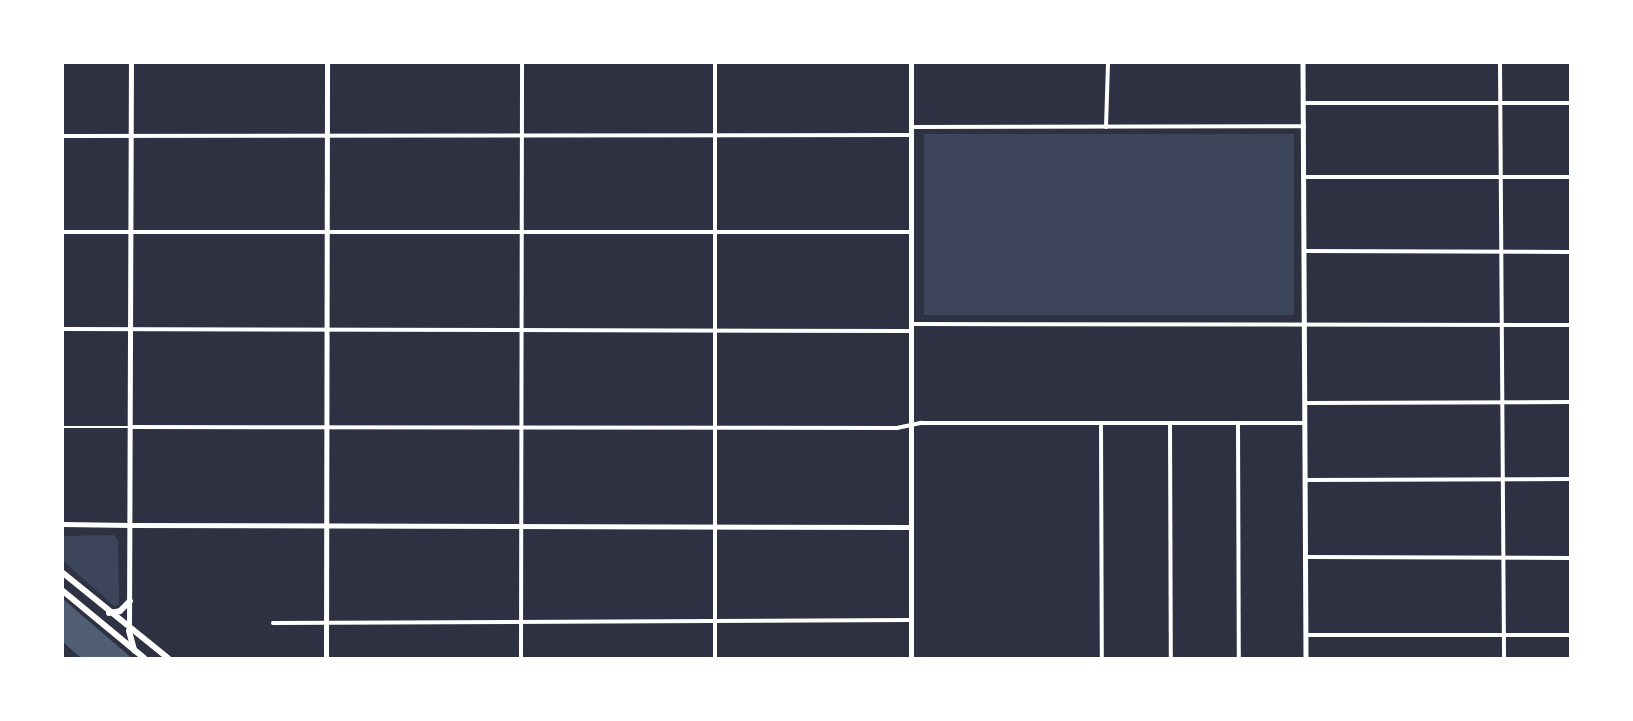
<!DOCTYPE html>
<style>
body{margin:0}
#map{position:relative;width:1633px;height:721px;overflow:hidden;background:#2d3142;font-family:"Varela Round",sans-serif}
div>[style]{position:absolute}
.green>*{inset:0;background:#3c4559;transform-origin:0 0}
.water>*{inset:0;background:#4f5d75}
.service>*{height:1.5px;margin:-0.75px;padding:0 0.75px;transform-origin:0.75px;border-radius:0.75px;background:#fff}
.minor>*{height:4px;margin:-2px;padding:0 2px;transform-origin:2px;border-radius:2px;background:#fff}
.tertiary>*{height:4.5px;margin:-2.25px;padding:0 2.25px;transform-origin:2.25px;border-radius:2.25px;background:#fff}
.secondary>*{height:5px;margin:-2.5px;padding:0 2.5px;transform-origin:2.5px;border-radius:2.5px;background:#fff}
.trunk>*{height:6px;margin:-3px;padding:0 3px;transform-origin:3px;border-radius:3px;background:#fff}
span{translate:-50% -50%;white-space:nowrap;text-align:center;line-height:1.15;-webkit-text-stroke:6px #fff;paint-order:stroke}
.frame{position:absolute;inset:0;border:64px solid #fff;pointer-events:none}
</style>
<div id="map">
<div class="green">
<i style="left:1294px;top:134px;width:181px;height:370px;rotate:90deg"></i>
<i style="clip-path:polygon(114px 535px,118px 541px,119px 604px,115px 607px,63px 561px,63px 536px)"></i>
</div>
<div class="water">
<i style="clip-path:polygon(63px 599px,127px 654px,131px 658px,81px 658px,63px 642px)"></i>
</div>
<div class="service">
<i style="left:63px;top:427px;width:64px"></i>
</div>
<div class="minor">
<i style="left:1500px;top:63px;width:595px;rotate:89.61deg"></i>
<i style="left:1304px;top:103px;width:266px"></i>
<i style="left:911px;top:127px;width:393px;rotate:-0.1deg"></i>
<i style="left:1106px;top:127px;width:64px;rotate:-88.2deg"></i>
<i style="left:63px;top:136px;width:848px;rotate:-0.07deg"></i>
<i style="left:1304px;top:177px;width:266px"></i>
<i style="left:63px;top:232px;width:848px"></i>
<i style="left:1304px;top:251px;width:266px;rotate:0.2deg"></i>
<i style="left:911px;top:324px;width:659px;rotate:0.09deg"></i>
<i style="left:63px;top:329px;width:848px;rotate:0.14deg"></i>
<i style="left:1306px;top:403px;width:264px;rotate:-0.2deg"></i>
<i style="left:1101px;top:423px;width:235px;rotate:89.8deg"></i>
<i style="left:1170px;top:423px;width:235px;rotate:89.8deg"></i>
<i style="left:1238px;top:423px;width:235px;rotate:89.8deg"></i>
<i style="left:131px;top:427px;width:766px;rotate:0.07deg"></i>
<i style="left:897px;top:428px;width:25px;rotate:-12deg"></i>
<i style="left:921px;top:423px;width:384px"></i>
<i style="left:1305px;top:480px;width:265px;rotate:-0.2deg"></i>
<i style="left:1306px;top:557px;width:264px;rotate:0.2deg"></i>
<i style="left:273px;top:623px;width:638px;rotate:-0.27deg"></i>
<i style="left:1306px;top:635px;width:264px"></i>
<i style="left:521px;top:658px;width:595px;rotate:-89.9deg"></i>
<i style="left:715px;top:658px;width:595px;rotate:-90deg"></i>
</div>
<div class="tertiary">
<i style="left:1303px;top:63px;width:595px;rotate:89.71deg"></i>
<i style="left:130px;top:525px;width:781px;rotate:0.15deg"></i>
<i style="left:326px;top:658px;width:595px;rotate:-89.9deg"></i>
</div>
<div class="secondary">
<i style="left:63px;top:524px;width:67px;rotate:0.9deg"></i>
<i style="left:129px;top:628px;width:565px;rotate:-89.8deg"></i>
<i style="left:911px;top:658px;width:595px;rotate:-90deg"></i>
</div>
<div class="trunk">
<i style="left:63px;top:573px;width:135px;rotate:39deg"></i>
<i style="left:63px;top:591px;width:105px;rotate:39.6deg"></i>
<i style="left:109px;top:613px;width:11px;rotate:-10deg"></i>
<i style="left:120px;top:611px;width:14px;rotate:-45deg"></i>
<i style="left:129px;top:631px;width:20px;rotate:75deg"></i>
</div>
<div class="frame"></div>
</div>
